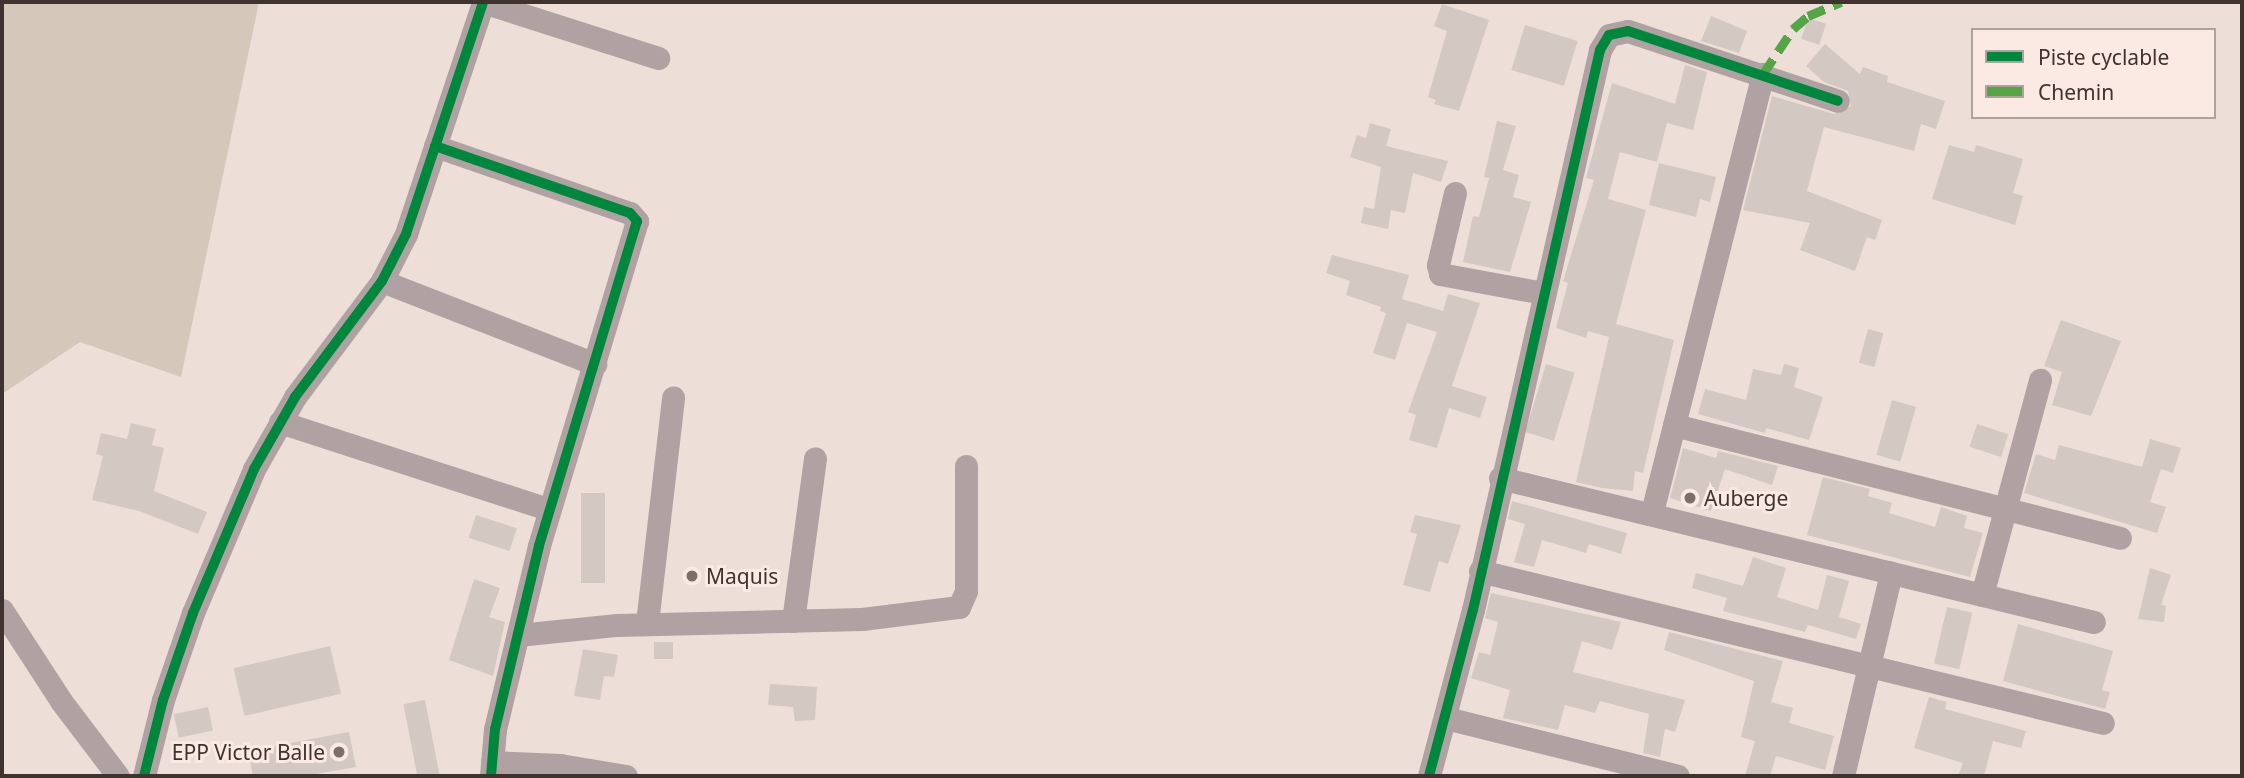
<!DOCTYPE html>
<style>
body{margin:0}
#map{position:relative;width:2244px;height:778px;overflow:hidden;background:#eeded8;font-family:"Noto Sans",sans-serif}
div>[style]{position:absolute}
.green>*{inset:0;background:#d3c8ba}
.building>*{inset:0;background:#d3c8c2;transform-origin:0 0}
.street>*{height:23px;margin:-11.5px;padding:0 11.5px;transform-origin:11.5px;border-radius:11.5px;background:#b0a2a2}
.quiet>*{height:9px;margin-top:-4.5px;transform-origin:0;background:repeating-linear-gradient(90deg,#54a543 0 18px,transparent 0 27px)}
.cycleway>*{height:10px;margin:-5px;padding:0 5px;transform-origin:5px;border-radius:5px;background:#00873e}
.dots>*{width:19px;height:19px;translate:-50% -50%;box-sizing:border-box;border:4px solid #fbeae3;border-radius:50%}
span{translate:-50% -50%;white-space:nowrap;text-align:center;line-height:1.15;-webkit-text-stroke:6px #fbeae3;paint-order:stroke}
.poi-label{font-size:21px;color:#3e332f}
.left{translate:0 -50%;text-align:left}
.right{translate:-100% -50%;text-align:right}
.frame{position:absolute;inset:0;border:4px solid #3e332f;pointer-events:none}
.legend{position:absolute;left:1971px;top:28px;width:245px;height:91px;box-sizing:border-box;background:#fbeae3;border:2px solid #afa19b;margin:0;padding:9px 12px;list-style:none;font-size:21px;color:#3e332f}
.legend li{display:flex;align-items:center;gap:14px;height:35px}
.legend b{width:35px;border:2px solid #afa19b}
</style>
<div id="map">
<div class="green">
<i style="clip-path:polygon(2px 2px,259px 2px,181px 377px,80px 342px,2px 394px)"></i>
</div>
<div class="building">
<i style="clip-path:polygon(1442px 4px,1489px 20px,1459px 111px,1434px 104px,1436px 100px,1428px 97px,1447px 31px,1434px 26px)"></i>
<i style="clip-path:polygon(1711px 16px,1747px 31px,1739px 53px,1701px 41px)"></i>
<i style="left:1808px;top:18px;width:19px;height:22px;rotate:18deg"></i>
<i style="left:1525px;top:25px;width:55px;height:47px;rotate:17deg"></i>
<i style="clip-path:polygon(1825px 44px,1860px 74px,1863px 67px,1888px 76px,1887px 82px,1945px 101px,1936px 129px,1921px 124px,1914px 151px,1824px 127px,1807px 191px,1882px 220px,1875px 240px,1867px 237px,1855px 271px,1800px 250px,1810px 223px,1743px 210px,1772px 96px,1834px 114px,1851px 106px,1848px 91px,1824px 82px,1806px 66px)"></i>
<i style="clip-path:polygon(1685px 65px,1707px 72px,1693px 130px,1667px 123px,1657px 162px,1620px 152px,1608px 199px,1646px 210px,1616px 324px,1674px 340px,1643px 473px,1635px 471px,1633px 491px,1602px 488px,1576px 482px,1609px 337px,1588px 331px,1586px 338px,1556px 328px,1568px 283px,1563px 281px,1594px 180px,1586px 178px,1612px 83px,1675px 104px)"></i>
<i style="clip-path:polygon(1497px 121px,1516px 126px,1503px 170px,1519px 175px,1513px 197px,1531px 202px,1510px 272px,1463px 262px,1473px 216px,1479px 217px,1489px 178px,1484px 177px)"></i>
<i style="clip-path:polygon(1370px 123px,1391px 129px,1386px 146px,1448px 161px,1441px 182px,1413px 173px,1405px 213px,1391px 210px,1388px 229px,1361px 223px,1364px 207px,1374px 209px,1381px 167px,1350px 157px,1357px 135px,1366px 138px)"></i>
<i style="clip-path:polygon(1949px 145px,1974px 152px,1976px 145px,2023px 159px,2013px 193px,2023px 196px,2015px 225px,1932px 199px)"></i>
<i style="clip-path:polygon(1659px 163px,1716px 177px,1710px 202px,1700px 199px,1696px 217px,1649px 205px)"></i>
<i style="clip-path:polygon(1332px 255px,1409px 275px,1402px 299px,1443px 311px,1448px 294px,1480px 303px,1452px 386px,1487px 397px,1480px 418px,1449px 408px,1437px 448px,1409px 440px,1416px 415px,1408px 412px,1437px 332px,1407px 323px,1395px 360px,1373px 353px,1386px 313px,1380px 311px,1381px 307px,1346px 295px,1350px 281px,1326px 273px)"></i>
<i style="clip-path:polygon(2061px 320px,2121px 341px,2091px 416px,2052px 405px,2062px 372px,2044px 366px)"></i>
<i style="left:1868px;top:329px;width:16px;height:35px;rotate:15deg"></i>
<i style="left:1546px;top:364px;width:30px;height:71px;rotate:17deg"></i>
<i style="clip-path:polygon(1784px 364px,1799px 368px,1794px 387px,1823px 397px,1809px 440px,1766px 428px,1765px 433px,1698px 414px,1705px 389px,1746px 400px,1753px 369px,1781px 375px)"></i>
<i style="left:1892px;top:400px;width:25px;height:57px;rotate:16deg"></i>
<i style="clip-path:polygon(131px 423px,156px 429px,152px 445px,164px 448px,154px 491px,207px 512px,198px 534px,139px 511px,92px 500px,103px 456px,96px 454px,101px 433px,127px 439px)"></i>
<i style="left:1977px;top:424px;width:33px;height:24px;rotate:18deg"></i>
<i style="clip-path:polygon(2150px 439px,2181px 448px,2173px 473px,2161px 469px,2150px 502px,2166px 507px,2157px 533px,2024px 493px,2036px 454px,2055px 460px,2059px 445px,2142px 467px)"></i>
<i style="clip-path:polygon(1683px 448px,1716px 458px,1718px 451px,1778px 466px,1772px 485px,1725px 469px,1711px 511px,1670px 498px)"></i>
<i style="clip-path:polygon(1823px 477px,1870px 489px,1868px 496px,1892px 503px,1889px 513px,1935px 527px,1941px 507px,1967px 516px,1964px 528px,1983px 533px,1970px 577px,1807px 535px)"></i>
<i style="left:581px;top:493px;width:24px;height:90px"></i>
<i style="clip-path:polygon(1512px 501px,1627px 533px,1621px 554px,1589px 544px,1586px 553px,1542px 540px,1534px 567px,1514px 562px,1525px 524px,1508px 519px)"></i>
<i style="left:476px;top:515px;width:43px;height:24px;rotate:18deg"></i>
<i style="clip-path:polygon(1415px 515px,1461px 525px,1448px 564px,1439px 561px,1430px 592px,1403px 585px,1417px 534px,1410px 532px)"></i>
<i style="clip-path:polygon(1753px 557px,1786px 568px,1777px 597px,1818px 610px,1827px 575px,1849px 581px,1839px 617px,1861px 624px,1856px 639px,1808px 625px,1805px 632px,1723px 611px,1727px 598px,1692px 588px,1696px 573px,1743px 586px)"></i>
<i style="clip-path:polygon(2150px 568px,2171px 575px,2161px 605px,2166px 606px,2164px 622px,2138px 619px)"></i>
<i style="clip-path:polygon(474px 579px,500px 588px,489px 617px,505px 622px,493px 676px,449px 660px)"></i>
<i style="clip-path:polygon(1491px 593px,1621px 622px,1612px 650px,1582px 641px,1573px 672px,1685px 700px,1675px 732px,1665px 729px,1660px 757px,1643px 753px,1649px 714px,1600px 701px,1595px 713px,1565px 705px,1558px 730px,1503px 718px,1510px 690px,1471px 678px,1479px 652px,1490px 655px,1498px 622px,1485px 618px)"></i>
<i style="left:1947px;top:607px;width:26px;height:58px;rotate:13deg"></i>
<i style="clip-path:polygon(2018px 624px,2113px 651px,2102px 690px,2110px 692px,2105px 709px,2003px 681px)"></i>
<i style="clip-path:polygon(1669px 632px,1783px 661px,1771px 702px,1793px 708px,1789px 723px,1834px 736px,1825px 770px,1776px 756px,1770px 776px,1745px 776px,1755px 741px,1741px 737px,1754px 681px,1664px 650px)"></i>
<i style="left:654px;top:642px;width:19px;height:17px"></i>
<i style="left:330px;top:646px;width:49px;height:99px;rotate:77deg"></i>
<i style="clip-path:polygon(583px 649px,618px 655px,614px 677px,604px 676px,600px 700px,574px 696px)"></i>
<i style="clip-path:polygon(770px 684px,817px 687px,815px 720px,795px 721px,793px 707px,768px 705px)"></i>
<i style="clip-path:polygon(1929px 697px,1947px 702px,1945px 709px,2026px 731px,2021px 748px,1993px 741px,1984px 776px,1958px 776px,1963px 763px,1914px 748px)"></i>
<i style="left:425px;top:700px;width:77px;height:22px;rotate:79deg"></i>
<i style="left:208px;top:707px;width:24px;height:35px;rotate:78deg"></i>
<i style="clip-path:polygon(349px 732px,356px 767px,305px 776px,253px 776px,248px 751px)"></i>
</div>
<div class="street">
<i style="left:483px;top:2px;width:184px;rotate:17.7deg"></i>
<i style="left:435px;top:146px;width:206px;rotate:19deg"></i>
<i style="left:630px;top:213px;width:11px;rotate:49deg"></i>
<i style="left:637px;top:221px;width:339px;rotate:106.8deg"></i>
<i style="left:539px;top:546px;width:188px;rotate:103.5deg"></i>
<i style="left:495px;top:729px;width:47px;rotate:94.9deg"></i>
<i style="left:1455px;top:193px;width:74px;rotate:103.3deg"></i>
<i style="left:1438px;top:265px;width:9px;rotate:77deg"></i>
<i style="left:1440px;top:274px;width:106px;rotate:10.4deg"></i>
<i style="left:382px;top:281px;width:229px;rotate:21.3deg"></i>
<i style="left:280px;top:422px;width:282px;rotate:18deg"></i>
<i style="left:1674px;top:425px;width:460px;rotate:14.2deg"></i>
<i style="left:1500px;top:478px;width:611px;rotate:13.63deg"></i>
<i style="left:1652px;top:512px;width:452px;rotate:-75.8deg"></i>
<i style="left:1480px;top:571px;width:641px;rotate:13.71deg"></i>
<i style="left:1982px;top:595px;width:223px;rotate:-74.9deg"></i>
<i style="left:2px;top:610px;width:108px;rotate:57deg"></i>
<i style="left:61px;top:701px;width:94px;rotate:52.8deg"></i>
<i style="left:793px;top:621px;width:164px;rotate:-82.3deg"></i>
<i style="left:647px;top:623px;width:227px;rotate:-83.4deg"></i>
<i style="left:518px;top:635px;width:100px;rotate:-5.8deg"></i>
<i style="left:617px;top:625px;width:245px;rotate:-1.4deg"></i>
<i style="left:862px;top:619px;width:98px;rotate:-7.1deg"></i>
<i style="left:959px;top:607px;width:17px;rotate:-66deg"></i>
<i style="left:966px;top:591px;width:125px;rotate:-90deg"></i>
<i style="left:1446px;top:718px;width:239px;rotate:14deg"></i>
<i style="left:492px;top:762px;width:68px;rotate:2.5deg"></i>
<i style="left:560px;top:765px;width:67px;rotate:9.5deg"></i>
<i style="left:144px;top:776px;width:78px;rotate:-76deg"></i>
<i style="left:163px;top:700px;width:92px;rotate:-71deg"></i>
<i style="left:193px;top:613px;width:156px;rotate:-67deg"></i>
<i style="left:254px;top:469px;width:83px;rotate:-60.3deg"></i>
<i style="left:295px;top:397px;width:145px;rotate:-53.1deg"></i>
<i style="left:382px;top:281px;width:53px;rotate:-62.9deg"></i>
<i style="left:406px;top:234px;width:244px;rotate:-71.6deg"></i>
<i style="left:1429px;top:776px;width:172px;rotate:-75.2deg"></i>
<i style="left:1473px;top:610px;width:574px;rotate:-77.22deg"></i>
<i style="left:1600px;top:50px;width:17px;rotate:-59deg"></i>
<i style="left:1609px;top:35px;width:19px;rotate:-12deg"></i>
<i style="left:1628px;top:31px;width:221px;rotate:18.4deg"></i>
<i style="left:1843px;top:776px;width:209px;rotate:-76.7deg"></i>
</div>
<div class="quiet">
<i style="left:1763px;top:74px;width:54px;rotate:-56.3deg"></i>
<i style="left:1793px;top:29px;width:20px;rotate:-41deg"></i>
<i style="left:1808px;top:16px;width:36px;rotate:-23deg"></i>
</div>
<div class="cycleway">
<i style="left:435px;top:146px;width:206px;rotate:19deg"></i>
<i style="left:630px;top:213px;width:11px;rotate:49deg"></i>
<i style="left:637px;top:221px;width:339px;rotate:106.8deg"></i>
<i style="left:539px;top:546px;width:188px;rotate:103.5deg"></i>
<i style="left:495px;top:729px;width:47px;rotate:94.9deg"></i>
<i style="left:144px;top:776px;width:78px;rotate:-76deg"></i>
<i style="left:163px;top:700px;width:92px;rotate:-71deg"></i>
<i style="left:193px;top:613px;width:156px;rotate:-67deg"></i>
<i style="left:254px;top:469px;width:83px;rotate:-60.3deg"></i>
<i style="left:295px;top:397px;width:145px;rotate:-53.1deg"></i>
<i style="left:382px;top:281px;width:53px;rotate:-62.9deg"></i>
<i style="left:406px;top:234px;width:244px;rotate:-71.6deg"></i>
<i style="left:1429px;top:776px;width:172px;rotate:-75.2deg"></i>
<i style="left:1473px;top:610px;width:574px;rotate:-77.22deg"></i>
<i style="left:1600px;top:50px;width:17px;rotate:-59deg"></i>
<i style="left:1609px;top:35px;width:19px;rotate:-12deg"></i>
<i style="left:1628px;top:31px;width:221px;rotate:18.4deg"></i>
</div>
<div class="dots">
<i style="left:1690px;top:498px;background:#7c6f6a"></i>
<i style="left:692px;top:576px;background:#7c6f6a"></i>
<i style="left:339px;top:752px;background:#7c6f6a"></i>
</div>
<div class="poi-label">
<span class="left" style="left:1704px;top:498px">Auberge</span>
<span class="left" style="left:706px;top:576px">Maquis</span>
<span class="right" style="left:325px;top:752px">EPP Victor Balle</span>
</div>
<div class="frame"></div>
<ul class="legend">
<li><b style="height:9px;background:#00873e"></b>Piste cyclable</li>
<li><b style="height:9px;background:#54a543"></b>Chemin</li>
</ul>
</div>
